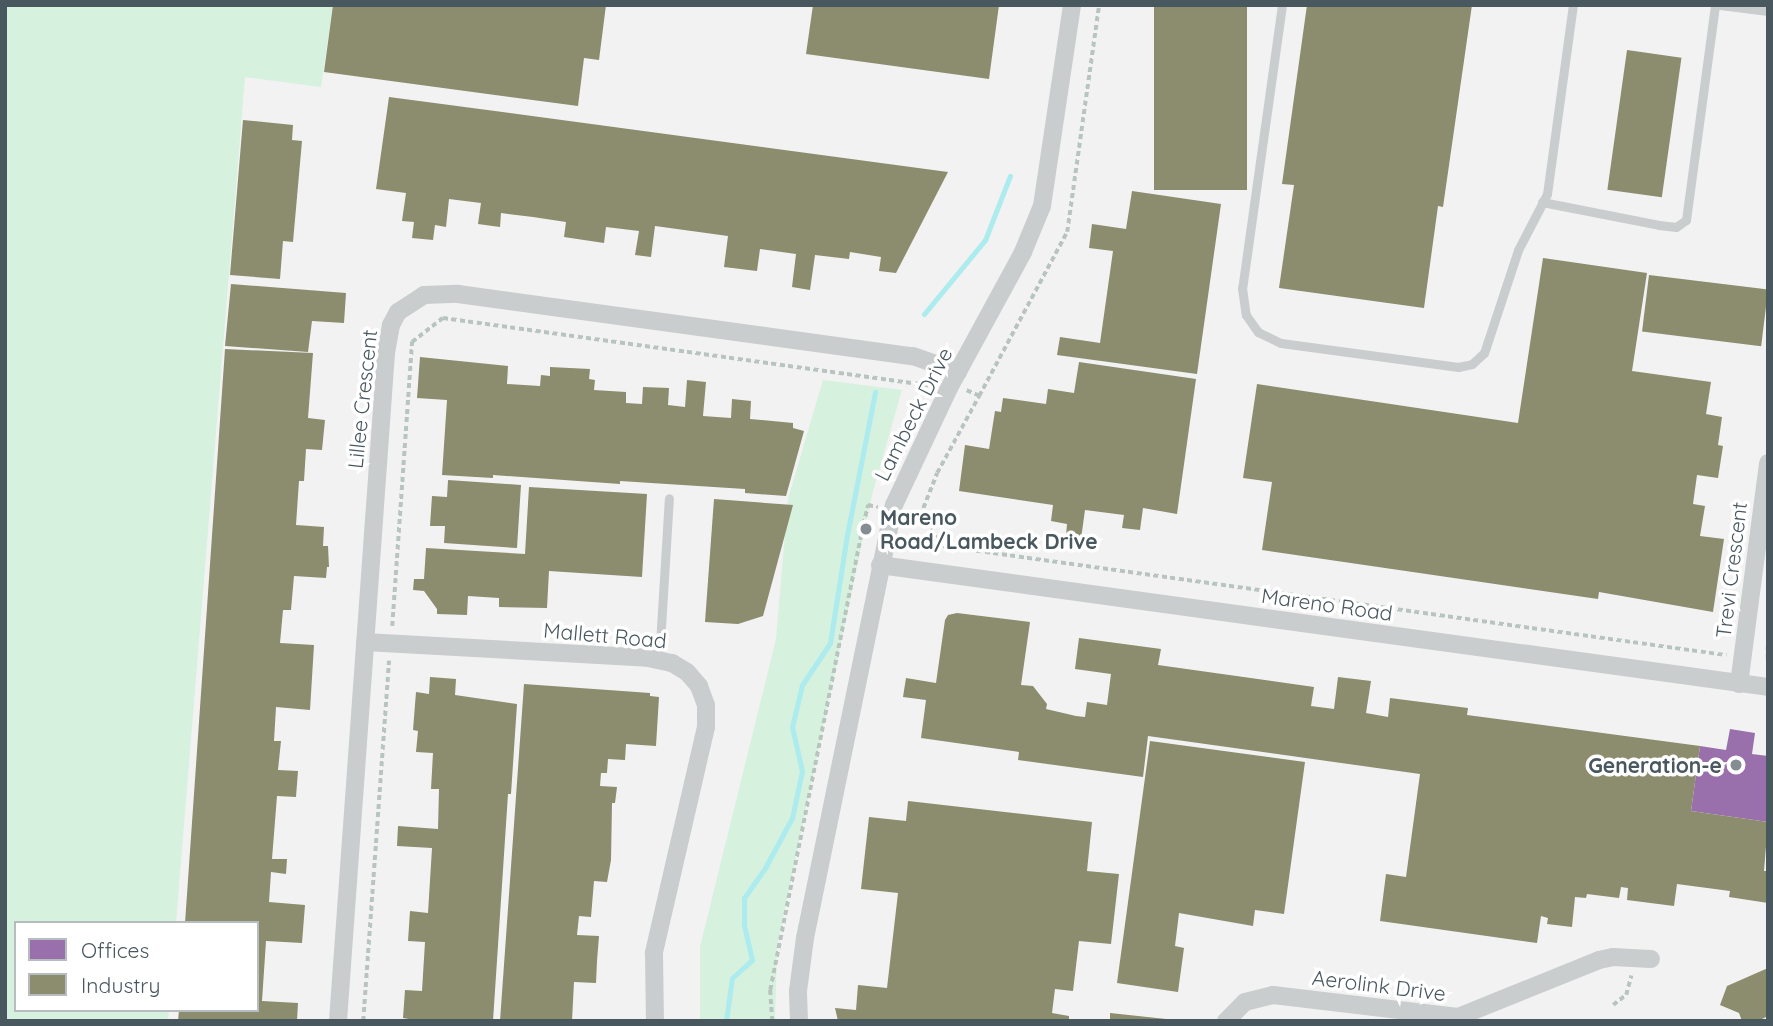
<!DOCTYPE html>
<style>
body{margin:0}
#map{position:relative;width:1773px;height:1026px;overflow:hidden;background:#f2f2f2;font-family:Quicksand,sans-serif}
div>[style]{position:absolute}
.green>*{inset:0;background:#d6f1dd}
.offices>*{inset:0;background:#9970ab}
.industry>*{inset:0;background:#8c8c6e;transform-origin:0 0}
.stream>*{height:5px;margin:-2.5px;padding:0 2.5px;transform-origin:2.5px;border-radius:2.5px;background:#acebee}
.path>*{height:3.5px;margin-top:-1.75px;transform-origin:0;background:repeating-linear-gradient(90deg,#b8c5bf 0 5px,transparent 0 8.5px)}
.lane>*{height:9px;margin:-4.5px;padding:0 4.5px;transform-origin:4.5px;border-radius:4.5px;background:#c9cdce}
.street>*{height:18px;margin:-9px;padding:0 9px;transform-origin:9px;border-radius:9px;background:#c9cdce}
.dots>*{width:19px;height:19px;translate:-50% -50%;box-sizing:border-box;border:4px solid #fff;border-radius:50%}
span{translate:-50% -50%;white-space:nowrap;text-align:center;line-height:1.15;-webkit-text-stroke:7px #fff;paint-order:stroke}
.street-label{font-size:21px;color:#49585f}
.poi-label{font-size:21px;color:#49585f;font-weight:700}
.left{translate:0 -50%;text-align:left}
.right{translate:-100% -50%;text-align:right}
.frame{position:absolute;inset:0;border:7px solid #49585f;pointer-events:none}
.legend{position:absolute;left:14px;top:921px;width:245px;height:91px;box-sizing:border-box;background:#fff;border:2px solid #b6bcbf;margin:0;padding:9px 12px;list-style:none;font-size:21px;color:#49585f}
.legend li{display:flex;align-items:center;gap:14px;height:35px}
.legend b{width:35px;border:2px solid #b6bcbf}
</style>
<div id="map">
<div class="green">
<i style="clip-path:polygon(5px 5px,333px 5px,321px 87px,245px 77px,176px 923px,16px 923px,16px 1010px,169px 1010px,168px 1021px,5px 1021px)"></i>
<i style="clip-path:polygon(823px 380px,902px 390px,872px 495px,777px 947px,775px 1021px,700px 1021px,700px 947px,776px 639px,788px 499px)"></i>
</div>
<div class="offices">
<i style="clip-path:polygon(1730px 729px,1755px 733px,1752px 754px,1768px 756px,1768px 822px,1691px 811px,1700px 746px,1726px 750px)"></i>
</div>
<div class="industry">
<i style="clip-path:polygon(333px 5px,606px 5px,599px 60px,584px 58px,578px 106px,324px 72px)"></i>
<i style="clip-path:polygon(813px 5px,999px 5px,989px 79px,806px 54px)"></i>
<i style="left:1154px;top:5px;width:93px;height:185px"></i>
<i style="clip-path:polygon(1307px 5px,1472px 5px,1443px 207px,1438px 206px,1424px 308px,1279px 288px,1294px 185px,1282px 184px)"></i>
<i style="left:1627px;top:50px;width:55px;height:141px;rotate:8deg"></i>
<i style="clip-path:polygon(389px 97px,547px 118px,948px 172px,896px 273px,879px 271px,881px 257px,850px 252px,849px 259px,815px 255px,810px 290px,792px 287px,796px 254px,760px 249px,757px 271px,724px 267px,728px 236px,655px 226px,651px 257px,635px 255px,639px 231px,606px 227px,604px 243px,564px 237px,566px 222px,533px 217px,501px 213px,500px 227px,478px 224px,481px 203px,449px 199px,446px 227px,435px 225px,433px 240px,412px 238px,414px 222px,402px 221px,406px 193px,376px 189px)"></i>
<i style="clip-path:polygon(243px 120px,293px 125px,292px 140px,302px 141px,293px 242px,283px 241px,280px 279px,230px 275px)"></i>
<i style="clip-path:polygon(1132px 191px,1221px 204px,1197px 374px,1057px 355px,1060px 337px,1100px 343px,1113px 251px,1089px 248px,1092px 224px,1126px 229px)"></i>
<i style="clip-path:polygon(1543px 258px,1647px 273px,1632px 371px,1711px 382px,1706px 414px,1722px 417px,1718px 445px,1723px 446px,1718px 478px,1697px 475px,1693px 504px,1705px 506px,1700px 536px,1724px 539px,1713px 612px,1599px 592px,1598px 599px,1262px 550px,1272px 482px,1243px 478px,1257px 384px,1518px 423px)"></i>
<i style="left:1649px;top:275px;width:120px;height:57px;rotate:7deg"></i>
<i style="clip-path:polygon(231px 284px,346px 293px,344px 323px,312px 321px,308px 352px,225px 346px)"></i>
<i style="clip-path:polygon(225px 349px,313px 353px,308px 418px,325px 420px,322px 450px,306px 449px,304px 481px,299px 481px,296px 525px,324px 527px,323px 546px,328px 546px,329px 567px,327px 567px,326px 578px,294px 576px,291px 610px,283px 610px,280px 643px,314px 645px,310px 710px,276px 707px,274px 741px,281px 741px,278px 770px,298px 771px,296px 797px,277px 796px,272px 859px,287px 859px,286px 874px,271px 872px,269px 902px,305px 905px,302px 943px,266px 941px,262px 1001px,298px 1003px,297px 1021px,178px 1021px,179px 1010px,257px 1010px,257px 923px,185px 923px)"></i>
<i style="clip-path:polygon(420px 357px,508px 366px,507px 384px,540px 386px,541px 375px,550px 376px,550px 367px,590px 369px,589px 379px,595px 380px,594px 390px,626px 392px,626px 403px,642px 404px,643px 387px,669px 388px,668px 405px,685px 407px,687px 380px,706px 382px,703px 416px,731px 418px,732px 399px,751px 401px,750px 419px,793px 423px,793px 428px,804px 431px,786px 496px,745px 493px,745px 489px,620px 481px,620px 484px,493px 475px,493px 478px,442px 475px,447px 400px,417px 398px)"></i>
<i style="clip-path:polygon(1079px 362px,1196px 379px,1177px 514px,1143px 508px,1140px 530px,1122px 528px,1124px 515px,1085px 510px,1081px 539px,1066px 536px,1067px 524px,1051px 521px,1053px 505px,959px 491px,965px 445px,989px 449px,995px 411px,1001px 412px,1003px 398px,1046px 404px,1048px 389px,1074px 393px)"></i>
<i style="clip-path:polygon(448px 480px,521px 485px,517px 548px,444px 543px,445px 526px,430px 526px,432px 496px,447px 497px)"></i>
<i style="clip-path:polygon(529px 487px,647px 494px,642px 577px,549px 571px,547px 608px,499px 607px,499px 598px,468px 596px,467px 615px,437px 614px,437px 609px,424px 591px,413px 590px,414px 579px,424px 579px,426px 548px,525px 554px)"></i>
<i style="clip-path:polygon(714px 499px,793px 505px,763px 616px,738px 624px,705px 622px)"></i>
<i style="clip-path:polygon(957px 613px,1030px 622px,1021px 685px,1033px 686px,1047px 704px,1046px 709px,1076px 716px,1085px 717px,1087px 702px,1107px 705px,1111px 674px,1075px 669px,1079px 638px,1161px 649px,1158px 665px,1314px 687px,1311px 706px,1334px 709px,1338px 677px,1371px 681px,1366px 713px,1388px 717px,1390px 698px,1468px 708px,1467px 715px,1700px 746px,1691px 811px,1768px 822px,1764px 871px,1768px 871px,1768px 903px,1729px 897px,1730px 891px,1677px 884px,1674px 906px,1627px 900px,1628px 888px,1621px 887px,1619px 898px,1587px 894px,1586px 898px,1575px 897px,1572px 927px,1547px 924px,1548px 918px,1541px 916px,1537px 943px,1380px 921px,1386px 874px,1406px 877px,1420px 774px,1148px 736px,1143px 777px,1018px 760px,1019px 752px,921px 738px,926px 700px,903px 697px,906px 678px,936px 683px,945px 620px,948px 615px)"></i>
<i style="clip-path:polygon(430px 677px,456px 679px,455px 695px,517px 704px,511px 794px,508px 794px,493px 1021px,420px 1021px,403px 1018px,405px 990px,422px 991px,425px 942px,408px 941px,410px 911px,428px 913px,432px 848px,397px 846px,398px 826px,438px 829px,439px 789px,431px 789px,433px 753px,416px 752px,418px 731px,413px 730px,416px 692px,429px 694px)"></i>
<i style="clip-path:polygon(524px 684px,650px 693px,650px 696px,659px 697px,656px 746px,626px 744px,625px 760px,608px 759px,607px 773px,601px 773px,600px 786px,617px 787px,615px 803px,612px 803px,611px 860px,607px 882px,594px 881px,591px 917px,579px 916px,577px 935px,599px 936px,597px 961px,596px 983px,574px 982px,572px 1021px,500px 1021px)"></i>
<i style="clip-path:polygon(1150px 741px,1305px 762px,1284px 914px,1255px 910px,1253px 926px,1179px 913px,1175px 946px,1184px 948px,1178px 992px,1117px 983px)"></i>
<i style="clip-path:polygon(908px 801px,1092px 822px,1087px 871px,1119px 874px,1111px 944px,1079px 941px,1073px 991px,1055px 989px,1052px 1013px,1069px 1016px,1069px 1021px,838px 1021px,835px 1008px,856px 1010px,858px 985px,887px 988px,898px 893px,861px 889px,869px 817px,906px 821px)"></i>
<i style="clip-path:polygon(1768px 968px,1768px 1016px,1758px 1021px,1742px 1021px,1739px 1013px,1720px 1005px,1727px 986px)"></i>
<i style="clip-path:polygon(1110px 1013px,1166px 1019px,1166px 1021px,1110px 1021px)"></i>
</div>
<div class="stream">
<i style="left:924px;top:314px;width:96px;rotate:-50.5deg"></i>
<i style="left:985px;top:240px;width:69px;rotate:-68.7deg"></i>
<i style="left:726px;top:1021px;width:43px;rotate:-82.1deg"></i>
<i style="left:732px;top:978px;width:27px;rotate:-42deg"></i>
<i style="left:752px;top:960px;width:37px;rotate:-103deg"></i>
<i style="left:744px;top:924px;width:26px;rotate:-90deg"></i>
<i style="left:744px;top:898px;width:39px;rotate:-55deg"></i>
<i style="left:766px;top:866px;width:55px;rotate:-61.6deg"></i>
<i style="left:792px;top:818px;width:48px;rotate:-78deg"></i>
<i style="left:802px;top:771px;width:45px;rotate:-102.8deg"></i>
<i style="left:792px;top:727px;width:43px;rotate:-76.6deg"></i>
<i style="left:802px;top:685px;width:50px;rotate:-56.3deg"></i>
<i style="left:830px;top:643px;width:109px;rotate:-81.1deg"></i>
<i style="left:847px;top:535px;width:146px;rotate:-78.9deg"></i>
</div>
<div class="path">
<i style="left:979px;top:396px;width:186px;rotate:-61.8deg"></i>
<i style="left:1067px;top:232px;width:229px;rotate:-82deg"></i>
<i style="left:909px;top:515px;width:11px;rotate:5deg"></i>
<i style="left:920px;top:516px;width:38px;rotate:53deg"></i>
<i style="left:943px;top:546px;width:791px;rotate:7.93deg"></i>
<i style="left:920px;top:516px;width:46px;rotate:-68.4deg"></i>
<i style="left:937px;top:473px;width:88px;rotate:-61.4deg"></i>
<i style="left:979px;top:396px;width:15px;rotate:-157deg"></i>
<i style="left:392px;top:626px;width:285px;rotate:-86deg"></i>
<i style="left:412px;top:342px;width:39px;rotate:-38deg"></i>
<i style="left:443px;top:318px;width:495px;rotate:7.9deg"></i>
<i style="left:1768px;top:646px;width:14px;rotate:90deg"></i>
<i style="left:1613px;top:1005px;width:16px;rotate:-38deg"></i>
<i style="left:1626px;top:995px;width:20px;rotate:-75deg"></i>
<i style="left:363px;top:1021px;width:361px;rotate:-85.9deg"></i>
<i style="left:772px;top:1021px;width:31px;rotate:-94deg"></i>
<i style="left:770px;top:990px;width:466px;rotate:-78.7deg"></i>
<i style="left:861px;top:533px;width:29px;rotate:-76deg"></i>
<i style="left:868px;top:505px;width:10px;rotate:11deg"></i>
</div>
<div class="lane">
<i style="left:1282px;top:5px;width:286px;rotate:98deg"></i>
<i style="left:1242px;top:288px;width:27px;rotate:82deg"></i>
<i style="left:1246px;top:315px;width:21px;rotate:55deg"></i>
<i style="left:1258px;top:332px;width:25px;rotate:26deg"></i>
<i style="left:1281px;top:343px;width:179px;rotate:7.7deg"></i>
<i style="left:1458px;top:367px;width:14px;rotate:-12deg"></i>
<i style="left:1472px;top:364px;width:16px;rotate:-43deg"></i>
<i style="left:1484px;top:353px;width:108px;rotate:-71.7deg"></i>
<i style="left:1518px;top:250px;width:63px;rotate:-62.6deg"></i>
<i style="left:1547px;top:194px;width:191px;rotate:-82.2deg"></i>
<i style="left:1720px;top:5px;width:48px;rotate:7.1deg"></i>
<i style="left:1542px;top:202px;width:119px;rotate:11.1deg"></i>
<i style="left:1659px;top:225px;width:17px;rotate:7deg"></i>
<i style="left:1676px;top:227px;width:12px;rotate:-35deg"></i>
<i style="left:1686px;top:220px;width:217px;rotate:-82.3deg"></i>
<i style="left:659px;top:660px;width:162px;rotate:-86.5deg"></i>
</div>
<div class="street">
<i style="left:880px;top:565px;width:896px;rotate:7.82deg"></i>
<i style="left:365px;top:642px;width:283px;rotate:3.2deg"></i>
<i style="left:648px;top:658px;width:25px;rotate:12deg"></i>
<i style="left:672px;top:663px;width:17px;rotate:31deg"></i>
<i style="left:687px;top:672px;width:18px;rotate:49deg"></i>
<i style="left:699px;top:686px;width:20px;rotate:70deg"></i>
<i style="left:706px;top:705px;width:22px;rotate:90deg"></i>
<i style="left:706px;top:727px;width:232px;rotate:103deg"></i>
<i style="left:654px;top:953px;width:68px;rotate:89.2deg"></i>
<i style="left:1739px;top:684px;width:223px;rotate:-82.5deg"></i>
<i style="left:338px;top:1021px;width:670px;rotate:-85.89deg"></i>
<i style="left:386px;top:353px;width:28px;rotate:-80deg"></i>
<i style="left:391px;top:325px;width:15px;rotate:-62deg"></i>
<i style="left:398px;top:312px;width:31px;rotate:-33deg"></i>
<i style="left:424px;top:295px;width:34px;rotate:-2deg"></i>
<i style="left:458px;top:294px;width:459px;rotate:7.8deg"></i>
<i style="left:913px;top:356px;width:48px;rotate:19.6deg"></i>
<i style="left:799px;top:1021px;width:30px;rotate:-92deg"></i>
<i style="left:798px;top:991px;width:53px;rotate:-82.5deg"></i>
<i style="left:805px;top:938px;width:442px;rotate:-78.4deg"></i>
<i style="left:894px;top:505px;width:129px;rotate:-64.8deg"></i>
<i style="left:949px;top:388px;width:155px;rotate:-61.4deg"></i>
<i style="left:1023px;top:252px;width:50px;rotate:-67.6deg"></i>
<i style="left:1042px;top:206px;width:203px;rotate:-81.5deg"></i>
<i style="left:1226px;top:1021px;width:27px;rotate:-45deg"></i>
<i style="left:1245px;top:1002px;width:29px;rotate:-14deg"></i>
<i style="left:1273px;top:995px;width:186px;rotate:6.8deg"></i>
<i style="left:1458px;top:1017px;width:152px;rotate:-22deg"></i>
<i style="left:1599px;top:960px;width:14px;rotate:-12deg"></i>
<i style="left:1613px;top:957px;width:38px;rotate:3deg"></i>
</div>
<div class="dots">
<i style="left:866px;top:529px;background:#848e92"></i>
<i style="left:1736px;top:765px;background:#848e92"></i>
</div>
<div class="street-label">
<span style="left:362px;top:399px;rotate:-84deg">Lillee Crescent</span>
<span style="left:913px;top:414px;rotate:-63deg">Lambeck Drive</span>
<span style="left:1731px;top:570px;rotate:-83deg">Trevi Crescent</span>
<span style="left:1327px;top:604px;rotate:8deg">Mareno Road</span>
<span style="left:605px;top:635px;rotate:5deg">Mallett Road</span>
<span style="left:1379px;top:985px;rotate:7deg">Aerolink Drive</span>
</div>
<div class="poi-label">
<span class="left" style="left:880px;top:529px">Mareno<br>Road/Lambeck Drive</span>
<span class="right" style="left:1722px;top:765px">Generation-e</span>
</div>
<div class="frame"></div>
<ul class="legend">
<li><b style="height:19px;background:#9970ab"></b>Offices</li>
<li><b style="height:19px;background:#8c8c6e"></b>Industry</li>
</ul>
</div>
